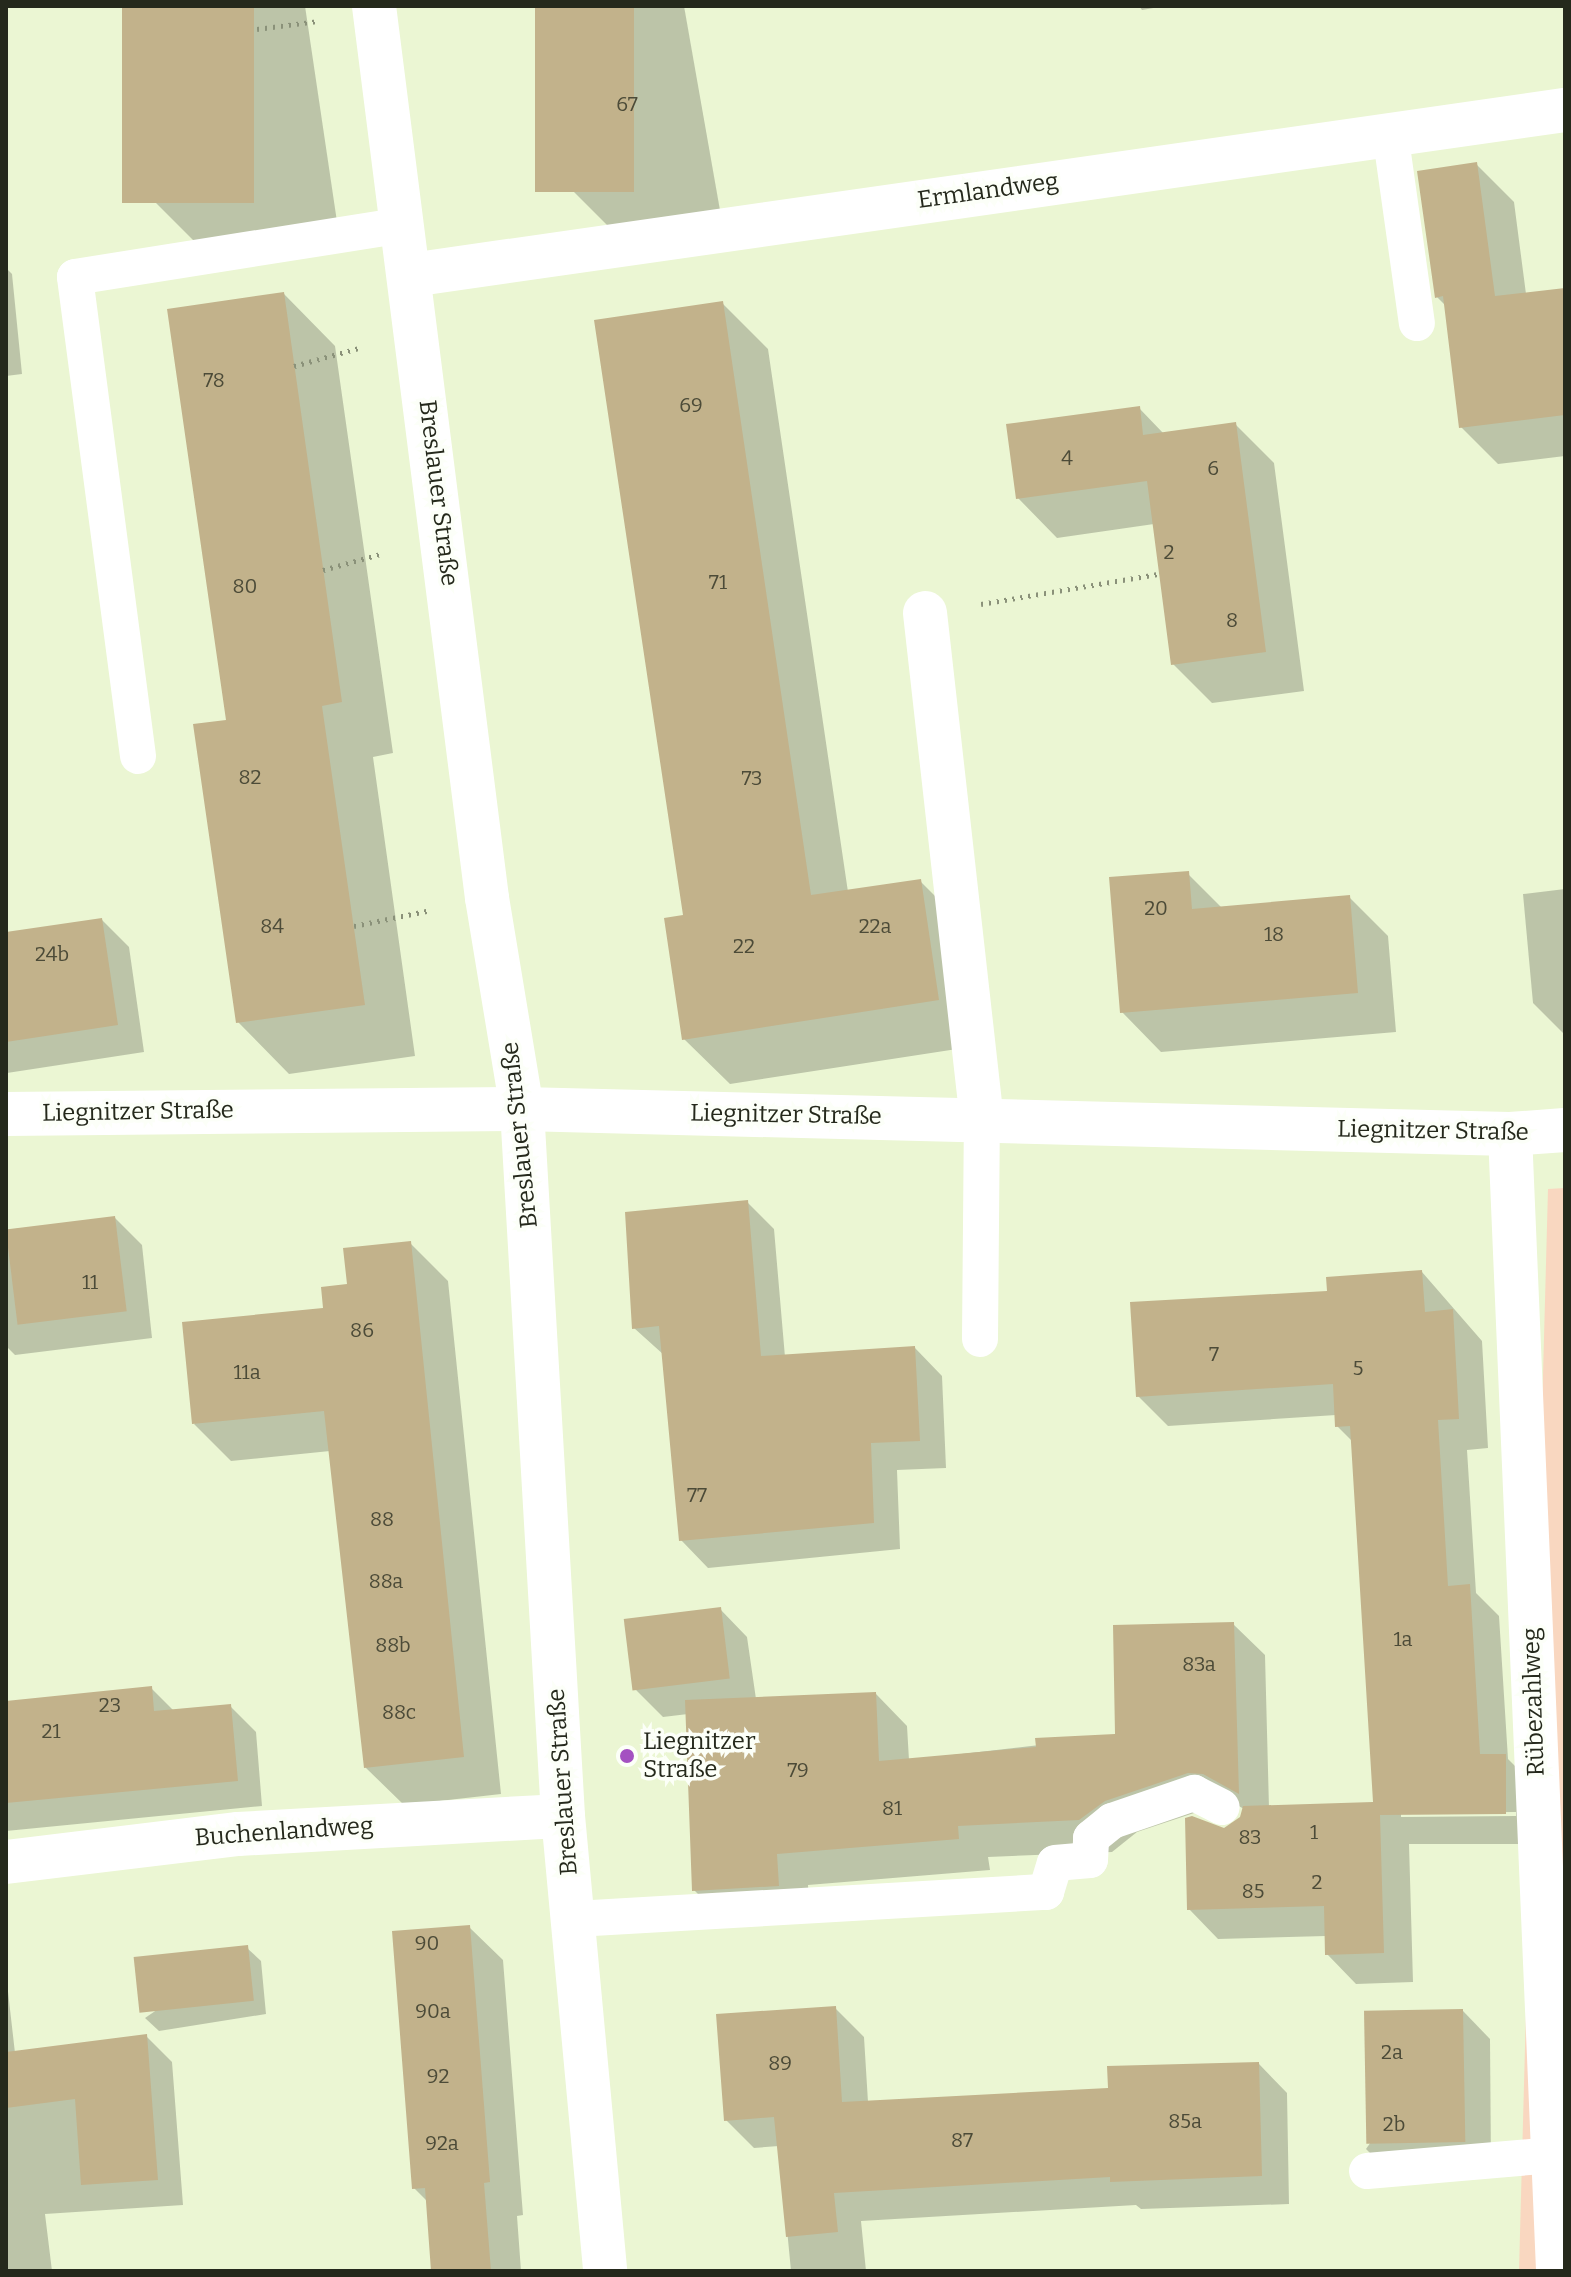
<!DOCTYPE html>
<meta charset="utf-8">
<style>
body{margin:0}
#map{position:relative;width:1571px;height:2277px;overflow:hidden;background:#ebf6d3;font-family:Bitter,serif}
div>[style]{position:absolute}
.green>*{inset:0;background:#f9d7c0}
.shadow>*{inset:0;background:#0003}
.building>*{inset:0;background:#c2b28b;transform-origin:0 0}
.path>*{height:5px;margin-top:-2.5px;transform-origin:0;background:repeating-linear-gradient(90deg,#8a9179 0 2px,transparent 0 8px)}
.service>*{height:36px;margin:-18px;padding:0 18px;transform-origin:18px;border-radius:18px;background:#fff}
.minor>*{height:44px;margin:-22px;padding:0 22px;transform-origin:22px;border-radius:22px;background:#fff}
.dots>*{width:22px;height:22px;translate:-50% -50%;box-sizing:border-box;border:4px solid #fcfff8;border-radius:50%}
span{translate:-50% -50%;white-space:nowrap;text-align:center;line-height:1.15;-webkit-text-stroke:7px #fcfff8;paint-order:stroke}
.number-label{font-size:20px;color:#4c4b38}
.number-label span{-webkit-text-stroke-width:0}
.street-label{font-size:24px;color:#25291c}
.poi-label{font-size:24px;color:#25291c}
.left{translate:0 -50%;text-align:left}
.frame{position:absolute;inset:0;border:8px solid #25291c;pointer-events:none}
</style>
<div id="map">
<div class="green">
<i style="clip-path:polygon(1565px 1188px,1565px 2271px,1519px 2271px,1548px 1189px)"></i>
</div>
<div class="shadow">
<i style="clip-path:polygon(124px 6px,305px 6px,340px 242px,214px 261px,153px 200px)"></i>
<i style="clip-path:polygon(537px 6px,684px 6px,724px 233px,631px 249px,570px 188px)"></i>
<i style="clip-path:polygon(1139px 6px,1165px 6px,1142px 10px)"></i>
<i style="clip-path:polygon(1477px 165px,1514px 202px,1526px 294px,1565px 290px,1565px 456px,1498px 464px,1461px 427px,1447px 307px,1437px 297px)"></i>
<i style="clip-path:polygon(6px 268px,12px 274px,22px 374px,6px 376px)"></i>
<i style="clip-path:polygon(284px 294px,335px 346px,393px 753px,373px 757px,415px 1056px,289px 1074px,238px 1022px,229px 722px)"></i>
<i style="clip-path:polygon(722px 303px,768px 349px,848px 892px,920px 881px,966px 927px,983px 1045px,730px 1084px,684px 1039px,685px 917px)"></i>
<i style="clip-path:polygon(1139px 408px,1164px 434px,1235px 424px,1274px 463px,1304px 691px,1212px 703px,1173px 664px,1154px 524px,1057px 538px,1018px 498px)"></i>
<i style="clip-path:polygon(1188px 874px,1222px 908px,1349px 897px,1388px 936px,1396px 1032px,1161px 1052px,1122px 1012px)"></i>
<i style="clip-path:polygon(1565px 889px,1565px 1035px,1533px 1003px,1523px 894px)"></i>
<i style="clip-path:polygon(102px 920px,129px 947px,144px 1052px,7px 1073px,6px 934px)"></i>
<i style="clip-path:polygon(747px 1202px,774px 1229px,785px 1357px,915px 1348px,942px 1376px,946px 1468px,897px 1470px,900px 1549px,708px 1568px,681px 1540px,664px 1355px,634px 1328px)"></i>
<i style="clip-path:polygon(115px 1218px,142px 1245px,152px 1338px,15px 1355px,6px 1346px,6px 1230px)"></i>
<i style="clip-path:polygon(410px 1243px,448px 1281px,501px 1794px,404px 1805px,366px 1768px,330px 1451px,231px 1461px,194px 1424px,349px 1286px)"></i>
<i style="clip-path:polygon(evenodd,1422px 1272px,1482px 1341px,1488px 1448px,1467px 1450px,1476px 1593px,1499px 1616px,1508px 1759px,1535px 1786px,1535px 1844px,1409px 1844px,1413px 1982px,1356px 1984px,1327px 1954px,1326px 1936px,1218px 1939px,1189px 1909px,1242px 1818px,1244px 1809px,1237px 1805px,1221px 1804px,1137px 1832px,1112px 1852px,988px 1857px,990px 1870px,808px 1885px,810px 1917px,726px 1922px,694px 1890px,688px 1714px,663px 1717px,636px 1690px,720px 1609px,747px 1637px,756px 1699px,876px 1694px,907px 1726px,909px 1760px,1117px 1736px,1233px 1624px,1265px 1655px,1269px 1808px,1375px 1804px,1353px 1442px,1337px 1426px,1336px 1415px,1168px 1426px,1138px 1396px,1329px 1292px,1422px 1272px,1516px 1812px,1516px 1816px,1401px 1817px,1401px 1813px,1516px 1812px)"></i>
<i style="clip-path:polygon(151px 1688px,174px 1711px,230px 1706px,256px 1732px,262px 1806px,6px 1831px,6px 1703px)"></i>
<i style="clip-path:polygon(469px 1927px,503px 1960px,523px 2215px,517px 2216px,521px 2271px,433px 2271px,428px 2202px,414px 2188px)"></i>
<i style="clip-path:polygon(247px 1948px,261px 1961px,266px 2014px,159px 2031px,145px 2018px)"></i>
<i style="clip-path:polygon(6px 1974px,15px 2053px,146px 2036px,172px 2062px,183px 2205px,45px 2214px,52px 2271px,6px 2271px)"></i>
<i style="clip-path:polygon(835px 2008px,864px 2037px,868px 2102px,1110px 2090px,1259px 2064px,1287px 2093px,1289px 2204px,1141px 2209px,1136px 2205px,861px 2221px,866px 2271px,791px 2271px,779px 2146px,754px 2148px,726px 2120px)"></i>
<i style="clip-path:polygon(1463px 2011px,1490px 2039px,1491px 2168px,1394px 2177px,1366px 2149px)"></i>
</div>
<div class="building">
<i style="left:122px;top:6px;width:132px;height:197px"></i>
<i style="left:535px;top:6px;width:99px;height:186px"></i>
<i style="clip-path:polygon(1477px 162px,1495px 296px,1565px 288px,1565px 415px,1459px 428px,1443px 296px,1435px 298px,1417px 171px)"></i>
<i style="clip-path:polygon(284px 292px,342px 702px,322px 706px,365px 1005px,236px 1023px,193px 724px,226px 720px,167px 309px)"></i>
<i style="clip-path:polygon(723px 301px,811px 895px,921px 879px,939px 1000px,682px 1040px,664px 918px,683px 915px,594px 320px)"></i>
<i style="clip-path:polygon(1140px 406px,1143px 435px,1236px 422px,1266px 652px,1171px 665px,1147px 481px,1016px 499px,1006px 424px)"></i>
<i style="clip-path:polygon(1189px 871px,1192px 909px,1350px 895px,1358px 993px,1120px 1013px,1109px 877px)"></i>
<i style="clip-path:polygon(102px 918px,118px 1025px,6px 1042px,6px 932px)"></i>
<i style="clip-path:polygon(748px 1200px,761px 1356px,915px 1346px,920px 1441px,871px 1443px,874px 1523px,679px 1541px,659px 1326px,632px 1329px,625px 1212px)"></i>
<i style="left:115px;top:1216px;width:96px;height:110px;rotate:83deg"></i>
<i style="clip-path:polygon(411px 1241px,464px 1757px,364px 1768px,324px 1411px,192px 1424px,182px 1322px,323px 1308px,321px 1287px,347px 1284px,343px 1248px)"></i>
<i style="clip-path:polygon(1422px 1270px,1425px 1312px,1453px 1309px,1459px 1419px,1438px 1420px,1448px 1586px,1470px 1584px,1480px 1754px,1506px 1754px,1506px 1814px,1380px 1815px,1384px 1953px,1325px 1955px,1324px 1906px,1187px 1910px,1185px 1818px,1192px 1816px,1224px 1828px,1240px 1817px,1243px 1806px,1373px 1802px,1350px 1426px,1335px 1427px,1333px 1384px,1136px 1397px,1130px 1302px,1327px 1291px,1326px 1277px)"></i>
<i style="left:721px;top:1607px;width:72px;height:98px;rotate:83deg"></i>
<i style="clip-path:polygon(1234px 1622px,1239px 1794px,1203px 1774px,1188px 1773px,1105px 1801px,1079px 1820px,958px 1826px,959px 1839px,777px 1854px,779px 1886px,692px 1891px,685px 1700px,876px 1692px,879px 1761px,1036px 1747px,1035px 1738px,1115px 1734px,1113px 1625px)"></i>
<i style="clip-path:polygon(152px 1686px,154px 1711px,231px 1704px,238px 1781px,6px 1803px,6px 1701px)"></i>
<i style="clip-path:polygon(470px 1925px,490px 2182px,484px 2183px,491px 2271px,431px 2271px,425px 2188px,412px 2189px,392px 1931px)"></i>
<i style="left:248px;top:1945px;width:56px;height:115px;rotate:84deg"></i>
<i style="clip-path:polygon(836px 2006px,842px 2102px,1108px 2088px,1107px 2066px,1259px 2062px,1262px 2176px,1110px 2182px,1110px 2177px,834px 2193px,838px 2232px,786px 2237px,774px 2117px,724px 2121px,716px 2014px)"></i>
<i style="left:1463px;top:2009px;width:133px;height:99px;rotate:89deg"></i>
<i style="clip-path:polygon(147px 2034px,158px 2180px,81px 2185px,75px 2099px,6px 2108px,6px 2052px)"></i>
</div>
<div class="path">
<i style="left:257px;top:29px;width:63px;rotate:-7.4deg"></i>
<i style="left:294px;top:366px;width:67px;rotate:-15.5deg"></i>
<i style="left:323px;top:570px;width:63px;rotate:-15.6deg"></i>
<i style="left:981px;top:604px;width:181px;rotate:-9.6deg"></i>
<i style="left:354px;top:926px;width:79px;rotate:-11.7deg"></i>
</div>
<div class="service">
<i style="left:1390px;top:132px;width:193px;rotate:82deg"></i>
<i style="left:138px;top:756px;width:483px;rotate:-97.5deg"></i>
<i style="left:75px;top:277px;width:334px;rotate:-9deg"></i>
<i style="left:980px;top:1339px;width:218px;rotate:-89.5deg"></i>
<i style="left:575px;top:1919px;width:472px;rotate:-3.3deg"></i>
<i style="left:1046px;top:1892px;width:30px;rotate:-73deg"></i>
<i style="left:1055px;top:1863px;width:35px;rotate:-5deg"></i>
<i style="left:1090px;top:1860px;width:22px;rotate:-87deg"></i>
<i style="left:1091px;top:1838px;width:27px;rotate:-39deg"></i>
<i style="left:1112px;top:1821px;width:87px;rotate:-18.9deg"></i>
<i style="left:1194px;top:1793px;width:31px;rotate:27deg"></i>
<i style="left:1367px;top:2171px;width:187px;rotate:-4.9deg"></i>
</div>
<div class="minor">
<i style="left:374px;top:6px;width:899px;rotate:82.78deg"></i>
<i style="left:487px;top:898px;width:214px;rotate:80.6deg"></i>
<i style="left:522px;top:1109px;width:708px;rotate:86.68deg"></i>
<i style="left:563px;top:1816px;width:457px;rotate:84.7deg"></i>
<i style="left:411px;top:275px;width:1166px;rotate:-8.14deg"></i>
<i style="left:925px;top:613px;width:511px;rotate:83.6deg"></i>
<i style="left:6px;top:1114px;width:516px;rotate:-0.56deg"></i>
<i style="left:522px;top:1109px;width:988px;rotate:1.45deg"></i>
<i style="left:1510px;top:1134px;width:55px;rotate:-4.2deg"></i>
<i style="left:1510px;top:1134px;width:1138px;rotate:87.58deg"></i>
<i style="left:6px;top:1862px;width:234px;rotate:-6.9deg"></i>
<i style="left:238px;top:1834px;width:325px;rotate:-3.2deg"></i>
</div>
<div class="dots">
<i style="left:627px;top:1756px;background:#a451c1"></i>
</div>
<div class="number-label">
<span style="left:627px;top:104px">67</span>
<span style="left:214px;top:380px">78</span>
<span style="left:691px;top:405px">69</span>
<span style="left:1067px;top:458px">4</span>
<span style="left:1213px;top:468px">6</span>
<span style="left:1169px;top:552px">2</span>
<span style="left:718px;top:582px">71</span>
<span style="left:245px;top:586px">80</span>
<span style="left:1232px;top:620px">8</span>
<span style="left:250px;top:777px">82</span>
<span style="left:752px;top:778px">73</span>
<span style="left:1156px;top:908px">20</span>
<span style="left:272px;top:926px">84</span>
<span style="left:875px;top:926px">22a</span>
<span style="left:1274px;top:934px">18</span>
<span style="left:744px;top:946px">22</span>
<span style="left:52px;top:954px">24b</span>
<span style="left:90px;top:1282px">11</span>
<span style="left:362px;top:1330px">86</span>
<span style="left:1214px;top:1354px">7</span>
<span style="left:1358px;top:1368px">5</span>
<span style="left:247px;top:1372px">11a</span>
<span style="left:697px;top:1495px">77</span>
<span style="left:382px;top:1519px">88</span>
<span style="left:386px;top:1581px">88a</span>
<span style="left:1403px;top:1639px">1a</span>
<span style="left:393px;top:1645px">88b</span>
<span style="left:1199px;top:1664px">83a</span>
<span style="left:110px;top:1705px">23</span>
<span style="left:399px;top:1712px">88c</span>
<span style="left:51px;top:1731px">21</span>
<span style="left:798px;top:1770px">79</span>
<span style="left:892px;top:1808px">81</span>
<span style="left:1314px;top:1832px">1</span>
<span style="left:1250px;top:1837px">83</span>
<span style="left:1317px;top:1882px">2</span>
<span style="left:1253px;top:1891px">85</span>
<span style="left:427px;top:1943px">90</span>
<span style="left:433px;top:2011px">90a</span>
<span style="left:1392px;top:2052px">2a</span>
<span style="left:780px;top:2063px">89</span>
<span style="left:438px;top:2076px">92</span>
<span style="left:1185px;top:2121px">85a</span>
<span style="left:1394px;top:2124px">2b</span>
<span style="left:962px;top:2140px">87</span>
<span style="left:442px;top:2143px">92a</span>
</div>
<div class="street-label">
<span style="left:988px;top:191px;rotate:-8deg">Ermlandweg</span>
<span style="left:438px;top:493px;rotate:83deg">Breslauer Straße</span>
<span style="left:138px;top:1112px;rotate:-1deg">Liegnitzer Straße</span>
<span style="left:786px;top:1115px;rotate:1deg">Liegnitzer Straße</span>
<span style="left:1433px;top:1131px;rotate:1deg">Liegnitzer Straße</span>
<span style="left:520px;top:1135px;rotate:-96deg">Breslauer Straße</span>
<span style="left:1534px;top:1702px;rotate:-92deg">Rübezahlweg</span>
<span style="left:563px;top:1782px;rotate:-94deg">Breslauer Straße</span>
<span style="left:284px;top:1832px;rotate:-4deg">Buchenlandweg</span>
</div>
<div class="poi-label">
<span class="left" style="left:643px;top:1756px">Liegnitzer<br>Straße</span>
</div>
<div class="frame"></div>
</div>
